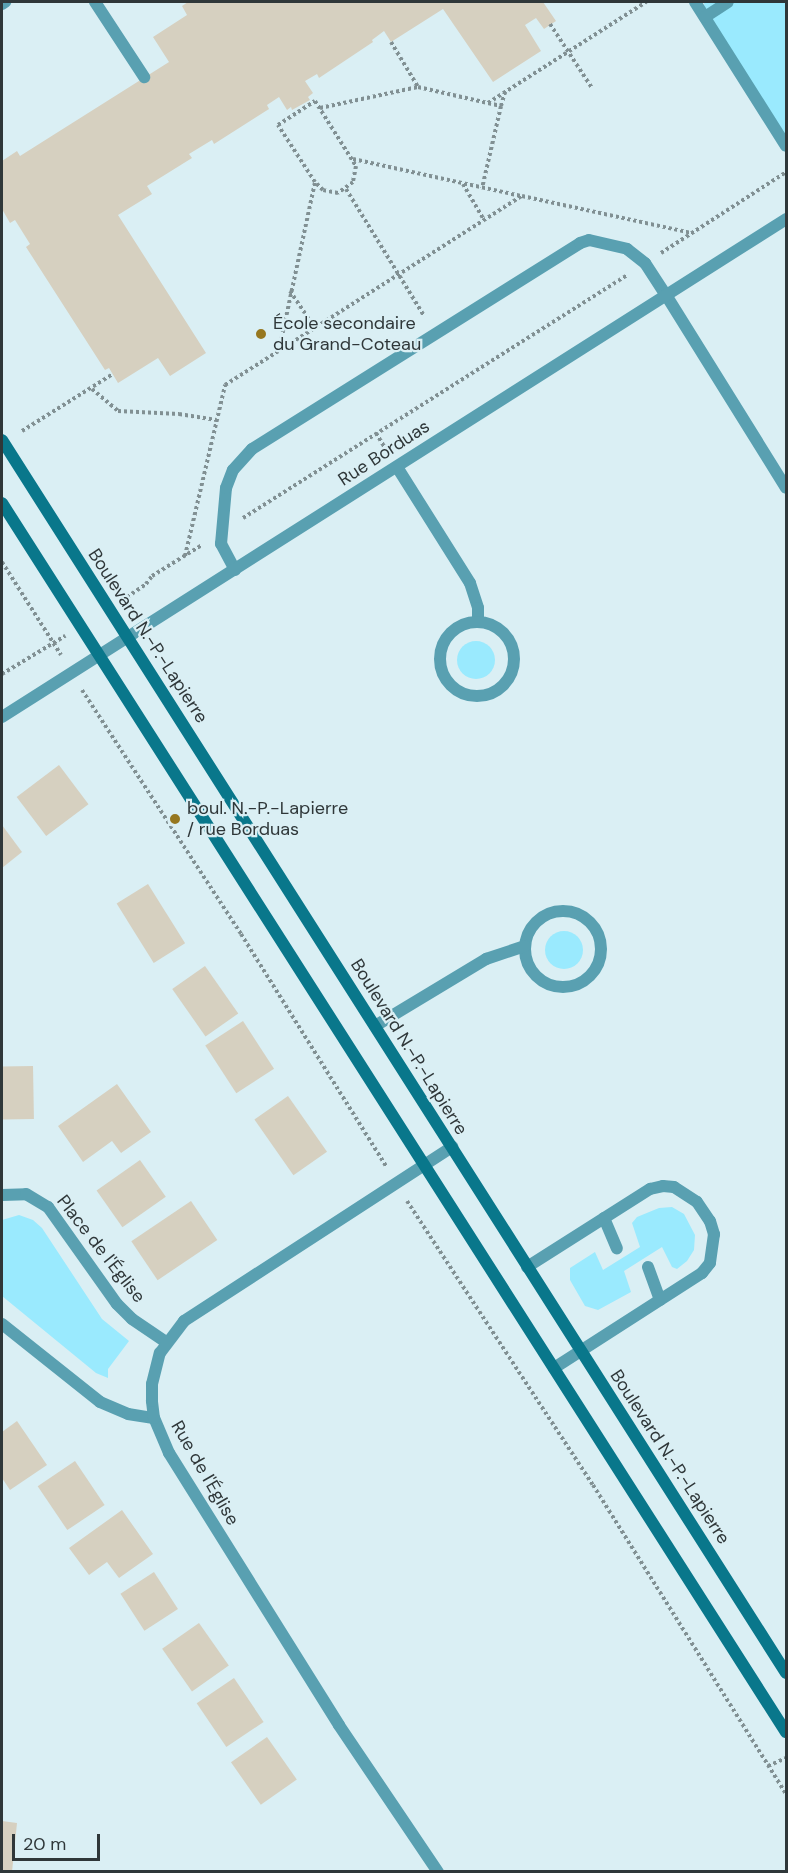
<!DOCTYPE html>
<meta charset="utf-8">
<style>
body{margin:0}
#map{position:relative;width:788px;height:1873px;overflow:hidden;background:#daeff4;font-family:"DM Sans",sans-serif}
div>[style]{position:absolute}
.green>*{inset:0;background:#9aeafe}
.round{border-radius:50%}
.building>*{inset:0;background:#d6d0c0;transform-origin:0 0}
.path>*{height:4px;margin-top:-2px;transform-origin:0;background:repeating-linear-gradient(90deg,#819093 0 3px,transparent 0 6px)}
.lane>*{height:12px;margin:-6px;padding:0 6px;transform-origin:6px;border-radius:6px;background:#59a0b1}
.street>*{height:12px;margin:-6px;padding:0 6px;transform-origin:6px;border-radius:6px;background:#59a0b1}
.street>.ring{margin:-6px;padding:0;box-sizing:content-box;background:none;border:12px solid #59a0b1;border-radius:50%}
.secondary>*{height:12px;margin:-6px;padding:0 6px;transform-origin:6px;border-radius:6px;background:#09778b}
.dots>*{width:16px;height:16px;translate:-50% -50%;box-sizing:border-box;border:3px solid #daeff4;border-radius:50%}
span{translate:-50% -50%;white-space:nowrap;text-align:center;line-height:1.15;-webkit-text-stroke:4.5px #daeff4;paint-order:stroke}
.poi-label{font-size:18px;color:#2f3739}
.left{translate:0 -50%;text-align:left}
.street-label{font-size:18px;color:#2f3739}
.frame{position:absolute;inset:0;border:3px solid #2f3739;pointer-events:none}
.scale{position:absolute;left:12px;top:1834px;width:88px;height:27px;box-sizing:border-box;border:3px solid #2f3739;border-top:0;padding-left:8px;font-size:18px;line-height:21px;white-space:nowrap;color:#2f3739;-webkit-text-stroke:4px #daeff4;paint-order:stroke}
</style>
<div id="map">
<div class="green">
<i style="clip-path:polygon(704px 2px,786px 2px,786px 146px,705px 17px)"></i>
<i class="round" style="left:457px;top:641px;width:38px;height:38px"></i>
<i class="round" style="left:545px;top:931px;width:38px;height:38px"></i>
<i style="clip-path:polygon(672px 1207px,684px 1214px,695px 1235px,694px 1250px,687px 1261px,677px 1269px,672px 1267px,662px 1247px,624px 1271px,631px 1292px,598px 1310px,585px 1306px,570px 1280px,570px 1268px,595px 1252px,603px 1270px,640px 1247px,632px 1223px,637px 1217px,659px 1208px)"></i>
<i style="clip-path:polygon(19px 1215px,33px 1220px,42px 1228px,102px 1319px,129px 1341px,108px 1369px,108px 1378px,96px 1373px,2px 1296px,2px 1220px)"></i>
</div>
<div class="building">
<i style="clip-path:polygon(188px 2px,543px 2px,556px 21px,544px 29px,536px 18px,525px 25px,541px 51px,493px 82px,443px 9px,391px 42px,384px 31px,372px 40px,373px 42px,319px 78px,317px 74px,305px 81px,313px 93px,308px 97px,310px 100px,292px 110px,291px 107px,287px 110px,279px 97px,267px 105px,269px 109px,214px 144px,212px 140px,189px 154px,192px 158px,147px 186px,152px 194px,118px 215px,206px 353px,170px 376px,158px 358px,118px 383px,109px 368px,105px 370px,26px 247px,30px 244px,15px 220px,10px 223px,2px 209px,2px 161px,17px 151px,20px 156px,169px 62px,153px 37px,187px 15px,182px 6px)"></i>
<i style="left:59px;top:765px;width:49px;height:53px;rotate:53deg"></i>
<i style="clip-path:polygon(2px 825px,22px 852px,2px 868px)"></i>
<i style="left:148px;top:884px;width:70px;height:37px;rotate:58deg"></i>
<i style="left:205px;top:966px;width:58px;height:40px;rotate:55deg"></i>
<i style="left:243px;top:1021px;width:57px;height:45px;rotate:57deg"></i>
<i style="left:33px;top:1066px;width:53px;height:31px;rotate:89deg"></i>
<i style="clip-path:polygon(117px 1084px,151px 1132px,121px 1153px,112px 1141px,83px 1162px,58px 1126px)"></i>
<i style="left:288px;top:1096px;width:68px;height:41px;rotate:55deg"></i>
<i style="left:140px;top:1160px;width:45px;height:53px;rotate:55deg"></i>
<i style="left:191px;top:1201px;width:47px;height:72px;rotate:56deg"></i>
<i style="clip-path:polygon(17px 1421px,47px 1465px,10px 1490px,2px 1478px,2px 1432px)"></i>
<i style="left:75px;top:1461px;width:53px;height:45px;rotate:56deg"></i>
<i style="clip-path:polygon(122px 1510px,153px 1554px,119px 1578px,107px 1562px,89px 1575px,69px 1548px)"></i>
<i style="left:154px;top:1572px;width:44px;height:40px;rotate:57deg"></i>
<i style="left:199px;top:1623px;width:52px;height:45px;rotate:55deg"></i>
<i style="left:234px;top:1678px;width:53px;height:45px;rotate:56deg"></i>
<i style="left:267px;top:1737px;width:52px;height:44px;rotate:55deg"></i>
<i style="clip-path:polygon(2px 1821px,17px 1823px,12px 1872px,2px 1872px)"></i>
</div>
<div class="path">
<i style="left:550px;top:24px;width:77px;rotate:56.7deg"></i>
<i style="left:391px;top:42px;width:52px;rotate:59deg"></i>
<i style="left:315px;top:101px;width:77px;rotate:57.8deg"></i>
<i style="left:356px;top:166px;width:16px;rotate:101deg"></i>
<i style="left:353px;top:182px;width:19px;rotate:144deg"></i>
<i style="left:338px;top:193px;width:15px;rotate:-169deg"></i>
<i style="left:323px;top:190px;width:11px;rotate:-135deg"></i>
<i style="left:315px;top:182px;width:68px;rotate:-123deg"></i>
<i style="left:278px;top:125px;width:44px;rotate:-33deg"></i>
<i style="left:488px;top:103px;width:188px;rotate:-32.6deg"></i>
<i style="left:501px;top:106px;width:15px;rotate:-74deg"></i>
<i style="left:320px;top:108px;width:100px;rotate:-12.1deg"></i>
<i style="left:418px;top:87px;width:85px;rotate:12.9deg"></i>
<i style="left:501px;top:106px;width:84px;rotate:103deg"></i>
<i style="left:353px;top:159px;width:172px;rotate:12.4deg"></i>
<i style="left:463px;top:184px;width:42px;rotate:59.7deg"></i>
<i style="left:346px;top:189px;width:149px;rotate:58.4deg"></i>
<i style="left:661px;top:253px;width:149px;rotate:-32.9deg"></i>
<i style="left:290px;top:291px;width:45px;rotate:56deg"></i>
<i style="left:279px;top:350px;width:172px;rotate:-77.9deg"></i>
<i style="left:92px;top:389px;width:34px;rotate:40deg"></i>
<i style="left:118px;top:411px;width:61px;rotate:2.8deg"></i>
<i style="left:179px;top:414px;width:38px;rotate:9deg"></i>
<i style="left:22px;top:431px;width:107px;rotate:-32.1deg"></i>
<i style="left:376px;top:433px;width:17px;rotate:59deg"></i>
<i style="left:243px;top:518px;width:454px;rotate:-32.3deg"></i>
<i style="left:185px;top:556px;width:176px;rotate:-76.8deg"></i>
<i style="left:225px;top:385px;width:352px;rotate:-32.5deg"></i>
<i style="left:522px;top:196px;width:173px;rotate:12.3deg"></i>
<i style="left:2px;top:562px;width:110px;rotate:57.6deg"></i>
<i style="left:127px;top:597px;width:23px;rotate:-34deg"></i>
<i style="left:146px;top:584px;width:10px;rotate:-53deg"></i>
<i style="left:152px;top:576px;width:59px;rotate:-31.8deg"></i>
<i style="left:2px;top:674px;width:74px;rotate:-31.1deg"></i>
<i style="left:82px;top:690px;width:291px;rotate:56.9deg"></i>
<i style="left:241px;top:934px;width:274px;rotate:58deg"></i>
<i style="left:407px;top:1201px;width:339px;rotate:56.8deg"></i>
<i style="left:593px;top:1485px;width:364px;rotate:58deg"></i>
<i style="left:768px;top:1766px;width:20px;rotate:-24deg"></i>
</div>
<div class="lane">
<i style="left:95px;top:2px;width:90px;rotate:56.8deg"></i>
<i style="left:695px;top:2px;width:170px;rotate:57.7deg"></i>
<i style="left:2px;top:4px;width:4px;rotate:-34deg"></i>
<i style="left:705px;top:17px;width:27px;rotate:-33deg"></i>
<i style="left:235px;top:570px;width:30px;rotate:-118deg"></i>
<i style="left:221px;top:544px;width:56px;rotate:-84.9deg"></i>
<i style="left:226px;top:488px;width:19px;rotate:-69deg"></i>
<i style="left:233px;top:470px;width:28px;rotate:-48deg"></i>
<i style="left:252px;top:449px;width:387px;rotate:-32.1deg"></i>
<i style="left:580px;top:243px;width:9px;rotate:-18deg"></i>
<i style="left:589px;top:240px;width:39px;rotate:13deg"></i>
<i style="left:627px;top:249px;width:23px;rotate:38deg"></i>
<i style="left:645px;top:263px;width:38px;rotate:57deg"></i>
<i style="left:604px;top:1218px;width:33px;rotate:67deg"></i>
<i style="left:648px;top:1267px;width:35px;rotate:70deg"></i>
</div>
<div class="street">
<i style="left:666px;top:295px;width:227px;rotate:58.1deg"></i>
<i style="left:397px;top:467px;width:137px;rotate:57.8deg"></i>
<i style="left:470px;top:583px;width:26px;rotate:72deg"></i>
<i style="left:478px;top:608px;width:14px;rotate:90deg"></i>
<i class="ring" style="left:440px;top:622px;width:62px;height:62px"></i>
<i style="left:2px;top:717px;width:929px;rotate:-32.42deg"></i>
<i class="ring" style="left:525px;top:911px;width:64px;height:64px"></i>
<i style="left:375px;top:1026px;width:130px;rotate:-31.1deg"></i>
<i style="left:486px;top:959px;width:41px;rotate:-18.4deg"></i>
<i style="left:2px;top:1195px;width:24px;rotate:-2deg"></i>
<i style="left:26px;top:1194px;width:26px;rotate:31deg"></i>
<i style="left:48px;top:1207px;width:119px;rotate:54.6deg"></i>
<i style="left:117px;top:1304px;width:21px;rotate:45deg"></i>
<i style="left:132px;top:1319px;width:41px;rotate:34.1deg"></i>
<i style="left:527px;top:1267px;width:146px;rotate:-32.4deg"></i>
<i style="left:650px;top:1189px;width:13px;rotate:-13deg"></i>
<i style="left:663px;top:1186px;width:11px;rotate:5deg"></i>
<i style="left:674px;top:1187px;width:27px;rotate:33deg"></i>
<i style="left:697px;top:1202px;width:23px;rotate:56deg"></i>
<i style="left:710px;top:1221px;width:14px;rotate:73deg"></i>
<i style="left:714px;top:1234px;width:29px;rotate:98deg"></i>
<i style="left:710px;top:1263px;width:13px;rotate:129deg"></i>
<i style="left:702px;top:1273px;width:176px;rotate:147.3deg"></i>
<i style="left:2px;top:1324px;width:125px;rotate:38.5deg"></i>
<i style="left:100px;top:1402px;width:30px;rotate:23deg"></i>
<i style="left:128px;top:1414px;width:26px;rotate:9deg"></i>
<i style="left:438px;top:1872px;width:177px;rotate:-124deg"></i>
<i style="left:339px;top:1725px;width:321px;rotate:-122deg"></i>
<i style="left:169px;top:1453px;width:38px;rotate:-113deg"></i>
<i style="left:154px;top:1418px;width:17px;rotate:-97deg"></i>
<i style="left:152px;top:1401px;width:17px;rotate:-90deg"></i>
<i style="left:152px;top:1384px;width:32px;rotate:-76deg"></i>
<i style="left:160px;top:1353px;width:40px;rotate:-53deg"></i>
<i style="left:184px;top:1321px;width:320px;rotate:-33deg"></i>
</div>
<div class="secondary">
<i style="left:2px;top:440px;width:1461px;rotate:57.55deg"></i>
<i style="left:2px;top:503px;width:1458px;rotate:57.47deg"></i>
</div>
<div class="dots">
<i style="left:261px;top:334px;background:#96771f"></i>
<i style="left:175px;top:819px;background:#96771f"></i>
</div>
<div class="poi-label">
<span class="left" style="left:273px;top:334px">École secondaire<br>du Grand-Coteau</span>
<span class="left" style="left:187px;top:819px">boul. N.-P.-Lapierre<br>/ rue Borduas</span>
</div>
<div class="street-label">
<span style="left:384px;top:453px;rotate:-33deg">Rue Borduas</span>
<span style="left:148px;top:636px;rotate:57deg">Boulevard N.-P.-Lapierre</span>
<span style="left:409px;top:1047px;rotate:58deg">Boulevard N.-P.-Lapierre</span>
<span style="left:101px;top:1249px;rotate:52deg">Place de l'Église</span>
<span style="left:670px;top:1457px;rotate:57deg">Boulevard N.-P.-Lapierre</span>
<span style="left:205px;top:1473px;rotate:60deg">Rue de l'Église</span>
</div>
<div class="frame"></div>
<div class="scale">20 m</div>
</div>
